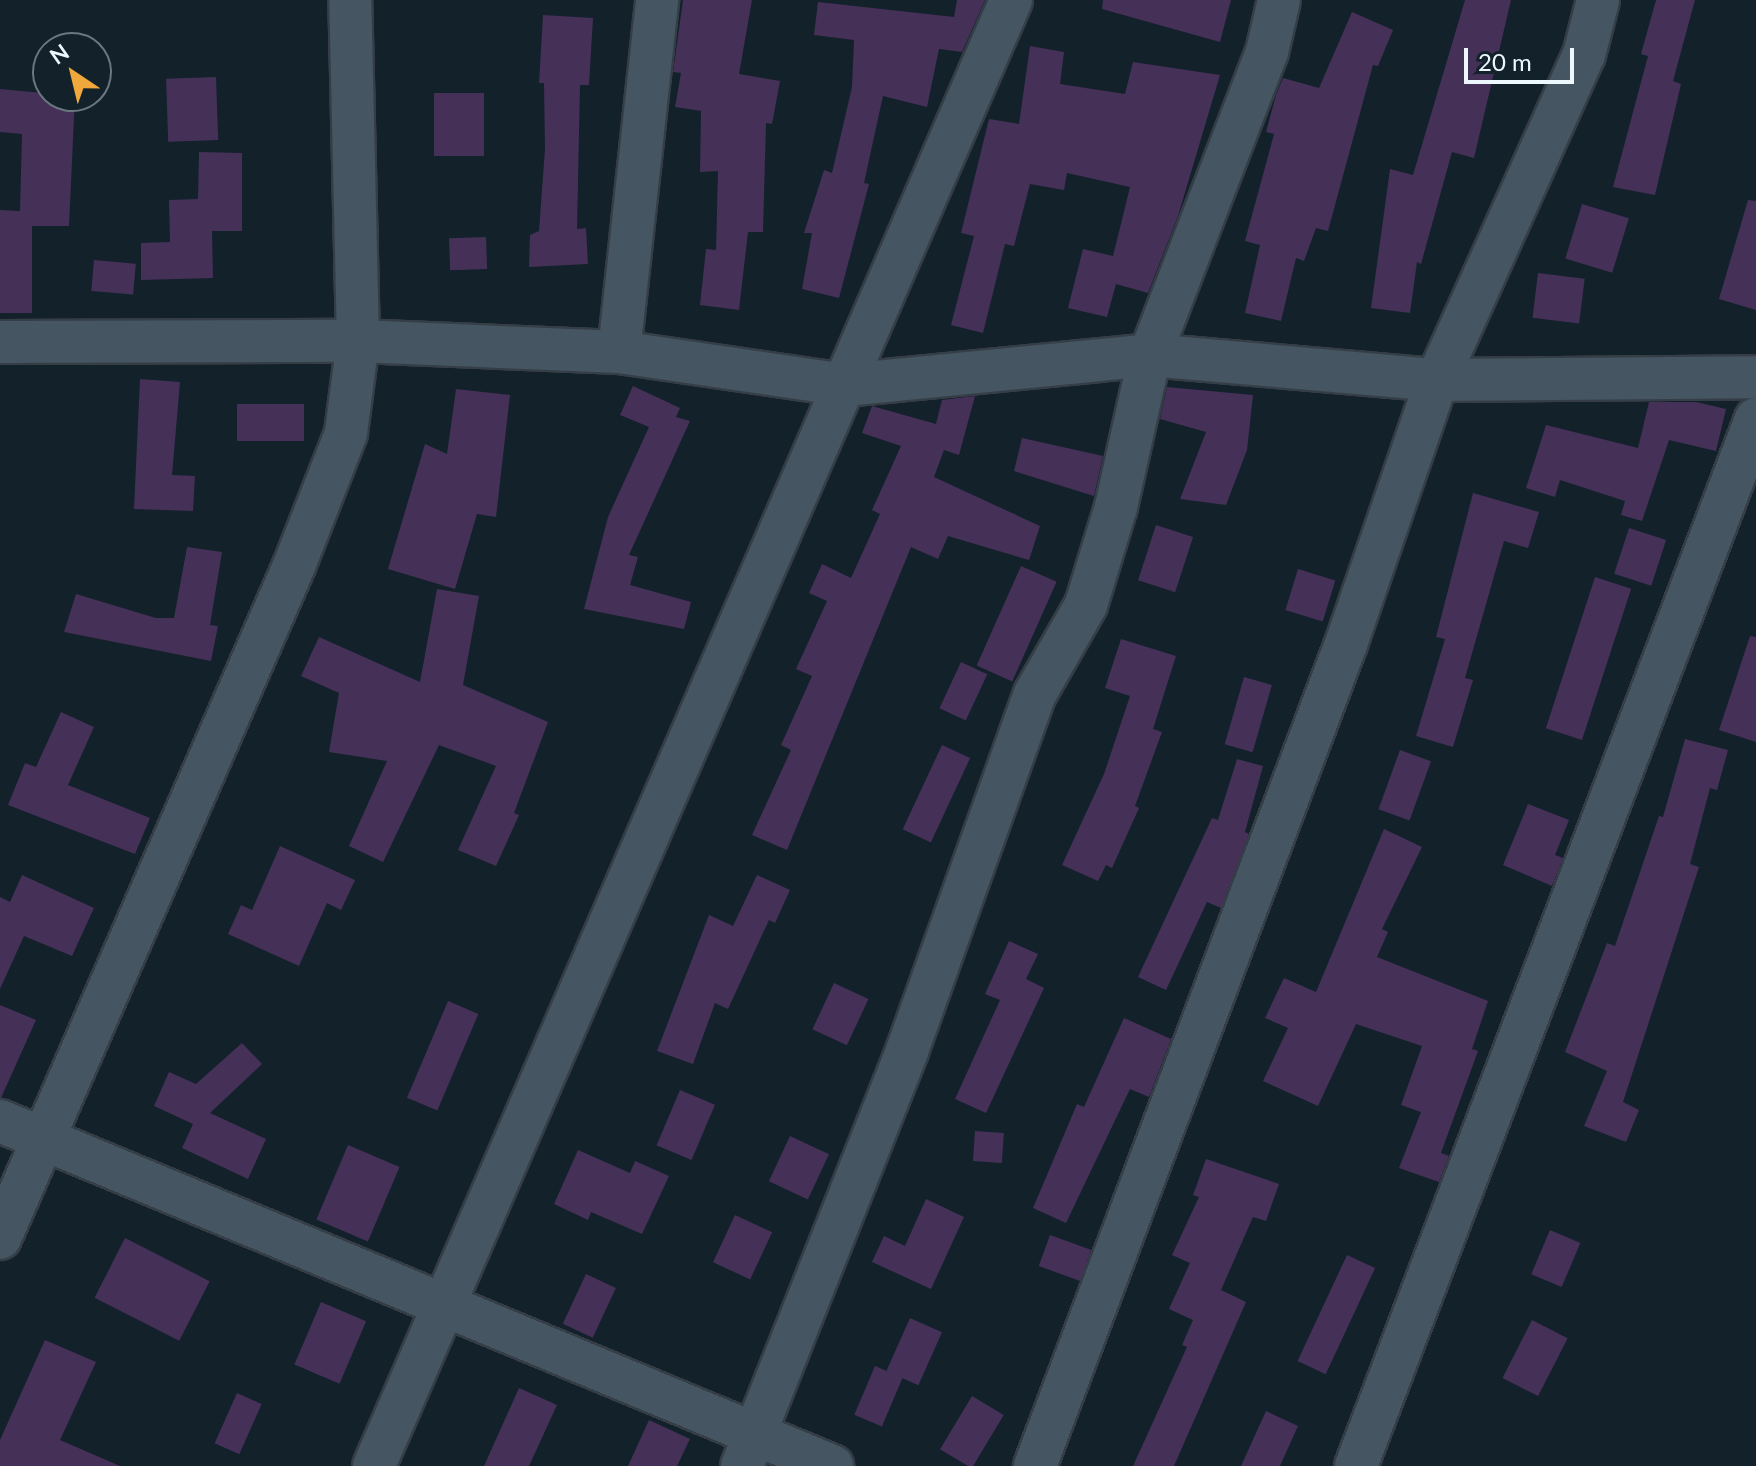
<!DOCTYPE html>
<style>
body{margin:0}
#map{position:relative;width:1756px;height:1466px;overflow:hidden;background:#13212b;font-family:Lato,sans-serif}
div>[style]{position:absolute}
.building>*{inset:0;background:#453058;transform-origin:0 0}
.roads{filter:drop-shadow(2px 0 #353e47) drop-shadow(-2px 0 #353e47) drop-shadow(0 2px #353e47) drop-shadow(0 -2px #353e47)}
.minor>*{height:42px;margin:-21px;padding:0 21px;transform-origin:21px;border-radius:21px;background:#455561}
span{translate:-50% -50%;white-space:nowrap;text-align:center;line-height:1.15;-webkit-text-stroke:6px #13212b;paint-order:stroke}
.north{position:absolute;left:32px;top:32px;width:80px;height:80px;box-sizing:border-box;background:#13212b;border:2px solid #6a777f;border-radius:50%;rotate:325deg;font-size:22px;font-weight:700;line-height:32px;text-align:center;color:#edf7fe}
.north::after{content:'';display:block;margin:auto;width:28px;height:36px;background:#eea83c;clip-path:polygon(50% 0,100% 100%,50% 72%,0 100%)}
.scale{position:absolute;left:1464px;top:48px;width:110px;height:36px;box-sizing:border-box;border:4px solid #edf7fe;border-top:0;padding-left:10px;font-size:24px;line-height:28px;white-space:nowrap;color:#edf7fe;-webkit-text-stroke:6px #13212b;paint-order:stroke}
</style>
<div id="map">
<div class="building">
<i style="clip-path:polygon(683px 0,752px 0,739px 74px,780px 81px,772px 124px,766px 123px,763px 232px,748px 232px,739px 310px,700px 305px,706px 249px,716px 250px,718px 171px,700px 172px,701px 111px,675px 107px,681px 73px,673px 72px)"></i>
<i style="clip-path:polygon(957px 0,985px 0,962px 52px,939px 49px,927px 107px,883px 96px,864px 183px,869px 184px,839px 298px,802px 289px,812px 233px,804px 233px,824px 170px,832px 173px,852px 87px,854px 40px,814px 35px,818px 2px,954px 17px)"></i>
<i style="clip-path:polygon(1103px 0,1231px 0,1220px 42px,1102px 9px)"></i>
<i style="clip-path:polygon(1465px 0,1511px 0,1474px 158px,1452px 152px,1421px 264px,1417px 262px,1410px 313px,1371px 308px,1390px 169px,1413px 175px)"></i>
<i style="clip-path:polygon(1656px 0,1695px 0,1673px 81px,1681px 84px,1655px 195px,1613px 187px,1648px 56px,1641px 54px)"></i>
<i style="clip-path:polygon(1352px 12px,1393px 30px,1378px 66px,1373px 65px,1328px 231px,1316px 228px,1304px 261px,1296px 258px,1281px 321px,1245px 313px,1260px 245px,1245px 241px,1274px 134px,1266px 132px,1276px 95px,1283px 78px,1319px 88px)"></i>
<i style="clip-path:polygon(543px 15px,593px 18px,589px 85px,580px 85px,577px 229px,586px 228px,588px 264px,529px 267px,530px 235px,539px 231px,545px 149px,544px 83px,539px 83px)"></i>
<i style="clip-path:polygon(1030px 46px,1064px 52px,1060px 84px,1125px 94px,1133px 62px,1220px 75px,1178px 216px,1148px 293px,1116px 284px,1107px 317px,1068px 308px,1083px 249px,1113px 256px,1130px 187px,1067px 173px,1064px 190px,1030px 184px,1014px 246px,1005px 244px,983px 333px,951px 325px,974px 236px,961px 233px,989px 119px,1019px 124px)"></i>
<i style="left:216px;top:77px;width:63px;height:50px;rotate:88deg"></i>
<i style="clip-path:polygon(0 89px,75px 96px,69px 226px,32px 226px,32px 313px,0 313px,0 210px,20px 211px,22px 134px,0 132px)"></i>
<i style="left:434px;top:93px;width:50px;height:63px"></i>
<i style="clip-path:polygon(199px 152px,242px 153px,242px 231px,212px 231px,213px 278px,141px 280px,141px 243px,170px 242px,169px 200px,198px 199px)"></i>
<i style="clip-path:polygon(1748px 200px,1756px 201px,1756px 310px,1719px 299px)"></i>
<i style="left:1582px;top:204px;width:49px;height:57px;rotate:17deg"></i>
<i style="left:486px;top:237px;width:32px;height:37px;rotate:88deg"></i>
<i style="left:94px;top:260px;width:42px;height:31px;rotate:5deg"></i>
<i style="left:1538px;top:273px;width:47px;height:45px;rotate:7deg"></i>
<i style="clip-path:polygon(140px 379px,180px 382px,172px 475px,195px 476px,193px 511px,134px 509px)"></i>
<i style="clip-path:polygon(633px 386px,680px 408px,676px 417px,690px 421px,629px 555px,638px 557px,630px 585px,691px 602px,684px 629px,584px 609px,608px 517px,649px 427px,620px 415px)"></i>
<i style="clip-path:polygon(1167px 387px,1253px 395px,1247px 450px,1226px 505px,1180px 499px,1206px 432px,1160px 419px)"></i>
<i style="clip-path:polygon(456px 389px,510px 395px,496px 517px,477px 514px,455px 589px,388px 569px,425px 444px,447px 454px)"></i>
<i style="clip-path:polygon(975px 396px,959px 455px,944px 450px,934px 477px,1040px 526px,1029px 560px,948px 536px,938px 559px,911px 547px,787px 850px,752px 835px,791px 750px,781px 745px,812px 676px,796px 669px,827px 601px,809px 593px,822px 564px,851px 578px,880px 514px,872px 510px,901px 446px,862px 433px,872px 406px,936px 424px,942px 400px)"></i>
<i style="clip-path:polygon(1649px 402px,1696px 402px,1726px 409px,1716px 451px,1669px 440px,1642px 521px,1621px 515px,1625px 501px,1560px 480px,1555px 497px,1526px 488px,1546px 425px,1638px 448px)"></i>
<i style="left:304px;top:404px;width:37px;height:67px;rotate:90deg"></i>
<i style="clip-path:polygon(1022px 438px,1103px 456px,1094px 496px,1014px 471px)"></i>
<i style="clip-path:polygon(1473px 493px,1539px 512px,1528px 548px,1504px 541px,1465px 678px,1473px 680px,1453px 747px,1416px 736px,1445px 639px,1436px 637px)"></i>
<i style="left:1156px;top:525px;width:39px;height:58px;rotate:18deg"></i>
<i style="left:1629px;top:528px;width:39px;height:48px;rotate:18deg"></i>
<i style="clip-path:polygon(187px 547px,222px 552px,210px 625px,218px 626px,211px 661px,64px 632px,76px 594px,156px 618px,174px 618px)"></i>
<i style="left:1021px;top:566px;width:39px;height:109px;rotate:24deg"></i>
<i style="left:1298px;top:569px;width:39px;height:43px;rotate:17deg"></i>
<i style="left:1595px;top:577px;width:38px;height:159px;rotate:18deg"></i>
<i style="clip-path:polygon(437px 589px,479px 596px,463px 685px,548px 722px,514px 813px,519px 815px,496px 866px,458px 850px,496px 766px,439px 745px,383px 862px,349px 846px,387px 761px,329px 752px,339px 693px,301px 676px,319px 637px,420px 682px)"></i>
<i style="clip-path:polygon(1750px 636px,1756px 637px,1756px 742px,1719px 730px)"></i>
<i style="clip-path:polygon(1121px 639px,1176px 656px,1153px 729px,1162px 732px,1135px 806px,1139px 808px,1112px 868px,1106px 865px,1098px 881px,1062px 865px,1104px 774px,1130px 696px,1105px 688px)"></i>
<i style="left:961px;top:662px;width:29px;height:51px;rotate:25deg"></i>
<i style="left:1244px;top:677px;width:29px;height:70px;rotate:16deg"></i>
<i style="clip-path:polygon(61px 712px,94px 727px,68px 785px,150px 818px,135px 854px,8px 805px,25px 763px,36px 767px)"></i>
<i style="clip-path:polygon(1685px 739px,1728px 750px,1717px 790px,1710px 788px,1690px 864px,1699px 867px,1623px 1102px,1639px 1110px,1626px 1142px,1584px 1126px,1607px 1071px,1565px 1052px,1607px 943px,1615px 946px,1659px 816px,1663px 817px)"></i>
<i style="left:942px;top:745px;width:31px;height:93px;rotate:25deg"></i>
<i style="left:1400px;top:750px;width:33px;height:63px;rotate:20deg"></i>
<i style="clip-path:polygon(1237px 759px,1263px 766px,1245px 832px,1249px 834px,1221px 908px,1207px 902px,1166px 990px,1138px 977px,1212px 818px,1218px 820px)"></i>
<i style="clip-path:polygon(1528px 804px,1569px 820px,1555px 855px,1563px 858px,1552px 886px,1503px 865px)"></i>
<i style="clip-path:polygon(1384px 829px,1422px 847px,1382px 929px,1388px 932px,1377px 957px,1488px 1001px,1472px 1049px,1478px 1051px,1441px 1153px,1449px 1156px,1439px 1182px,1399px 1168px,1421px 1112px,1401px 1105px,1422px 1046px,1356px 1024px,1318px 1106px,1263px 1081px,1288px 1028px,1265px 1018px,1284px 978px,1316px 992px)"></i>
<i style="clip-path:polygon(280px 846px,355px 880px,341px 910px,327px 903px,299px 966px,228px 934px,241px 905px,252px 910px)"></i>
<i style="clip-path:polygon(22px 875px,94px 908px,72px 956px,24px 936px,0 989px,0 897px,10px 902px)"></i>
<i style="clip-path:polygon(757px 875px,790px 890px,775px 923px,769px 920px,728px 1009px,715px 1003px,693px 1064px,657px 1051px,709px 915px,733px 926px)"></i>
<i style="clip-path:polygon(1009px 941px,1038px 954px,1026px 979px,1044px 988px,986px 1113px,955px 1099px,1000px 1000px,985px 994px)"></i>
<i style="left:834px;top:983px;width:38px;height:51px;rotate:25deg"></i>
<i style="left:448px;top:1001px;width:33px;height:105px;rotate:23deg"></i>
<i style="clip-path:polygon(0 1005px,36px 1020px,1px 1098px,0 1098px)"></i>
<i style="clip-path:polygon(1124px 1018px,1171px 1039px,1149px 1097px,1130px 1089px,1066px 1223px,1033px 1208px,1077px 1104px,1084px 1107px)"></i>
<i style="clip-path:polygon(242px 1043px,262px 1064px,210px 1113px,266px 1139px,248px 1179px,182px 1148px,193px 1124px,154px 1106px,169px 1072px,196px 1084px)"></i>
<i style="left:680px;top:1090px;width:38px;height:60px;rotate:23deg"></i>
<i style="left:975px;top:1131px;width:29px;height:30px;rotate:4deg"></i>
<i style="left:790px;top:1136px;width:43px;height:50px;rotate:25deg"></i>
<i style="left:348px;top:1145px;width:56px;height:81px;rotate:23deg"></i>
<i style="clip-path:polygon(578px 1150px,630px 1173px,635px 1161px,669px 1176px,642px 1234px,591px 1212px,588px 1220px,554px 1204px)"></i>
<i style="clip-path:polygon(1206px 1159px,1279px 1184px,1266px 1221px,1253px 1217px,1221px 1290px,1246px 1302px,1174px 1466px,1133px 1466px,1187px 1347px,1182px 1345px,1193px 1320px,1169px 1309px,1190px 1263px,1172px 1255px,1199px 1197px,1193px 1195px)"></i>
<i style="clip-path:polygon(926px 1199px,964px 1217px,931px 1289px,872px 1262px,884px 1236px,905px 1246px)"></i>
<i style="left:735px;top:1215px;width:41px;height:52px;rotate:25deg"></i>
<i style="left:1550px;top:1230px;width:33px;height:48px;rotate:23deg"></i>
<i style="left:1050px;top:1235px;width:44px;height:33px;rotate:20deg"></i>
<i style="left:125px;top:1238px;width:95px;height:67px;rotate:27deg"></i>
<i style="left:1347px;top:1255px;width:31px;height:117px;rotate:25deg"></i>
<i style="left:586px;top:1274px;width:33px;height:55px;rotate:25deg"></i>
<i style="left:321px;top:1302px;width:49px;height:68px;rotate:23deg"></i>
<i style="left:910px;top:1318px;width:35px;height:58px;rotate:24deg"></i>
<i style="left:1532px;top:1320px;width:40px;height:65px;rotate:27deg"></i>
<i style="clip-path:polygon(45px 1340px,96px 1362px,60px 1440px,120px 1466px,0 1466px,0 1440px)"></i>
<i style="left:875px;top:1366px;width:30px;height:53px;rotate:23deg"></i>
<i style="clip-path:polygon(519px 1388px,557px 1405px,529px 1466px,484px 1466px)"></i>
<i style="left:237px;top:1393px;width:27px;height:55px;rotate:24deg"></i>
<i style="left:972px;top:1396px;width:37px;height:62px;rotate:31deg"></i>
<i style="clip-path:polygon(1266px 1411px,1298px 1426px,1280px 1466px,1241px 1466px)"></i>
<i style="clip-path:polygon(649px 1420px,690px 1439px,677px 1466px,628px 1466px)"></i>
</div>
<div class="roads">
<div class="minor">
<i style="left:0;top:342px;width:358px;rotate:-0.2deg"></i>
<i style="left:358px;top:341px;width:261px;rotate:2.4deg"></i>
<i style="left:619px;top:352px;width:228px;rotate:8.3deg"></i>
<i style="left:845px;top:385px;width:306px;rotate:-5.6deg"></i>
<i style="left:1150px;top:355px;width:288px;rotate:5deg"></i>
<i style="left:1437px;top:380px;width:319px;rotate:-0.5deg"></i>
<i style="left:619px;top:352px;width:354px;rotate:-83.8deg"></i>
<i style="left:0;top:1121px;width:901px;rotate:22.52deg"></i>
<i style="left:0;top:1238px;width:733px;rotate:-66.37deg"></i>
<i style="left:294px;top:566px;width:143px;rotate:-68.6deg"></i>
<i style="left:346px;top:433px;width:93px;rotate:-82.6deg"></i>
<i style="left:358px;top:341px;width:341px;rotate:-91.3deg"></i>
<i style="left:374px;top:1466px;width:1598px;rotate:-66.51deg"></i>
<i style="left:742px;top:1466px;width:447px;rotate:-68.3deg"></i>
<i style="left:907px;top:1051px;width:379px;rotate:-70.3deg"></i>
<i style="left:1035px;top:694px;width:103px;rotate:-60.2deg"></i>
<i style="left:1086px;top:605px;width:102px;rotate:-73deg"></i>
<i style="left:1116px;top:507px;width:156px;rotate:-77.4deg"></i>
<i style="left:1150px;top:355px;width:325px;rotate:-68.9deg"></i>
<i style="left:1267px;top:52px;width:53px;rotate:-77deg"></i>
<i style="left:1035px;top:1466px;width:879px;rotate:-69.28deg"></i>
<i style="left:1346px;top:644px;width:279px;rotate:-71deg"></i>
<i style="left:1437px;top:380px;width:357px;rotate:-65.7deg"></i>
<i style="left:1584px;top:55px;width:57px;rotate:-75.7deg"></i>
<i style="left:1356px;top:1466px;width:1121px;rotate:-69.09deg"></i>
</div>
</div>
<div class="north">N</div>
<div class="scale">20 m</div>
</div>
